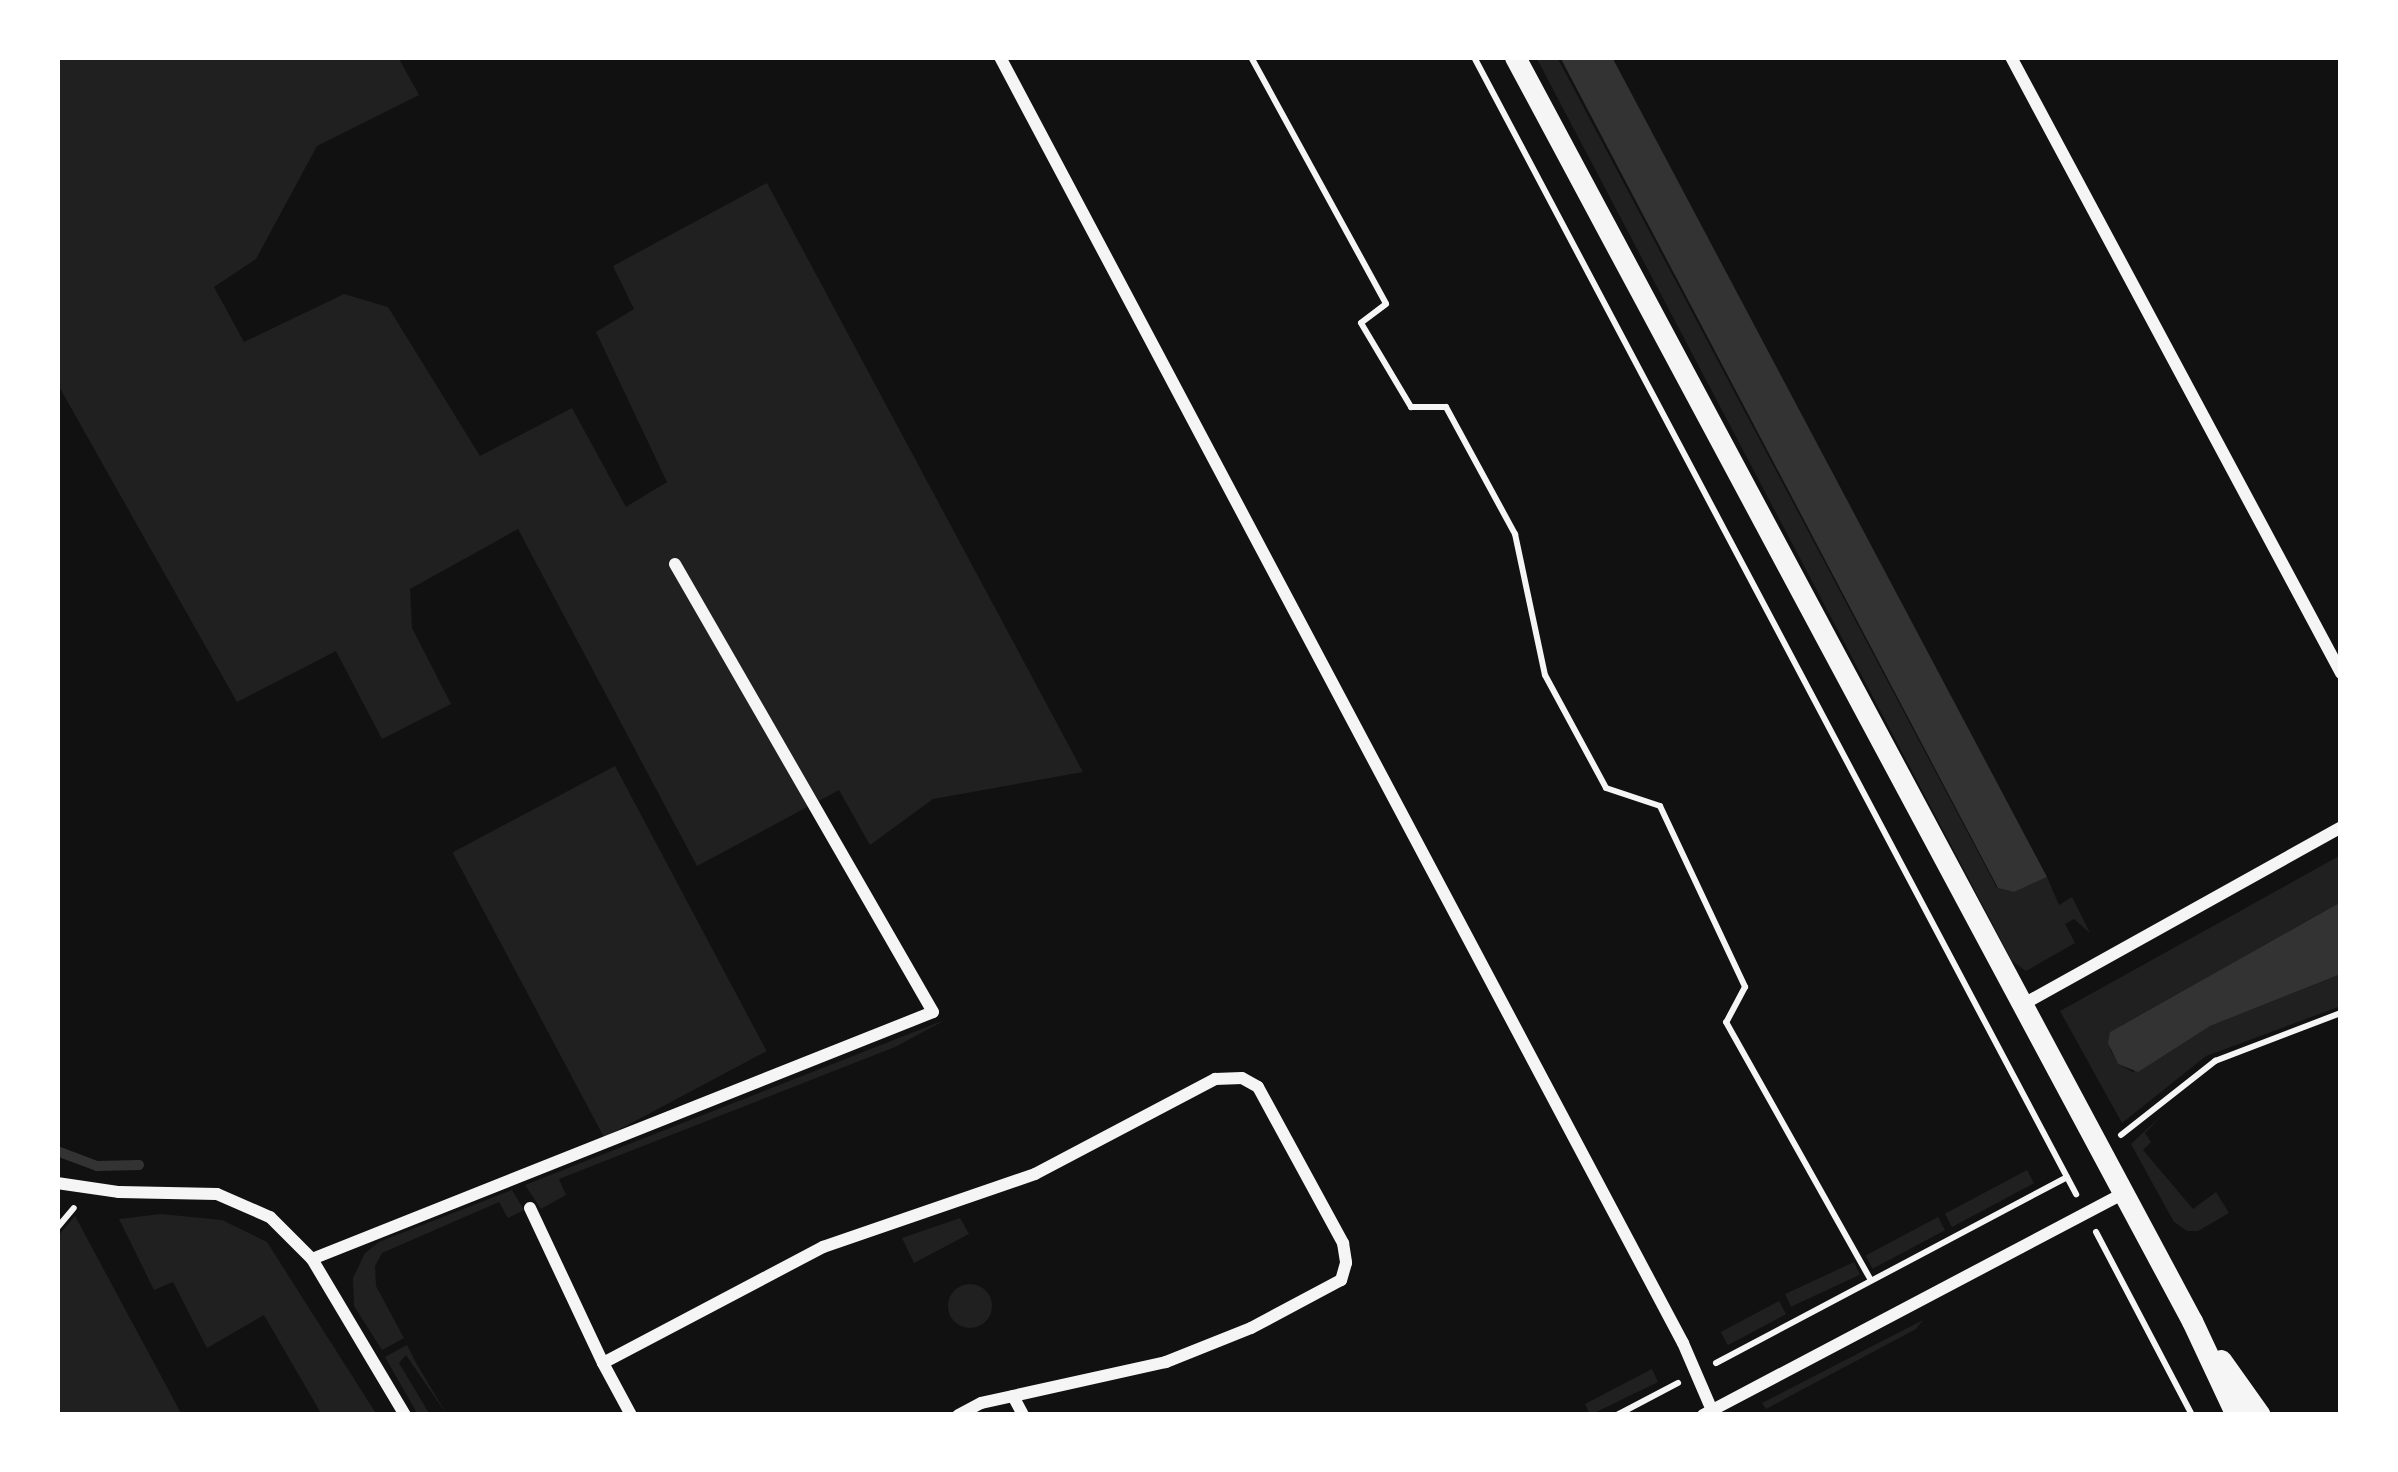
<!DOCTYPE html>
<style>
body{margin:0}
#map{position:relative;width:2398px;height:1472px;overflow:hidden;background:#111;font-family:"DM Sans",sans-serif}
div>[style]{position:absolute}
.green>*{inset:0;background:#202020;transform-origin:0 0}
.round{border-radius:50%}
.water>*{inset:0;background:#333}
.stream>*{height:10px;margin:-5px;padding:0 5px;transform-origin:5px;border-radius:5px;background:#333}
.path>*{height:6px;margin:-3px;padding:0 3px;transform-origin:3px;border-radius:3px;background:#f5f5f5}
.minor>*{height:12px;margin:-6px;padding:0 6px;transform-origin:6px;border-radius:6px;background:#f5f5f5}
.tertiary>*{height:21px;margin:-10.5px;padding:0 10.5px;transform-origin:10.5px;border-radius:10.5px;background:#f5f5f5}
span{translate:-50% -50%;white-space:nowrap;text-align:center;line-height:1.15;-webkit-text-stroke:10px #fff;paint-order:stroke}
.frame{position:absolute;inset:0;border:60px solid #fff;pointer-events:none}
</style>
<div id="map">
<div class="green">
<i style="clip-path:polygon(57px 57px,398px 57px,419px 95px,317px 146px,256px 259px,214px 287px,244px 342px,344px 294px,388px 307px,480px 456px,572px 408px,626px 507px,667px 482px,596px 332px,634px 309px,613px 266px,767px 183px,1083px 772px,933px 799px,870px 845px,839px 790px,697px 866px,518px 529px,410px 589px,412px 628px,451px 704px,382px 739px,336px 651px,237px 702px,57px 383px)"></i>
<i style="clip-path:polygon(1536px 57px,1557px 57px,1997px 888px,2014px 892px,2047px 877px,2059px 905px,2072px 897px,2090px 933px,2074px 919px,2065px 924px,2075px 943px,2026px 971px,2012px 961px)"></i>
<i style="left:615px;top:766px;width:323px;height:184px;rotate:62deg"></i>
<i style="clip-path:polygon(2341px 855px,2341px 902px,2110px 1032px,2110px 1049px,2118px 1064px,2133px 1072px,2210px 1026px,2341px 974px,2341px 1006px,2206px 1056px,2122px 1123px,2060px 1011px)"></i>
<i style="clip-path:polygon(947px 1019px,895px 1047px,559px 1179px,566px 1195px,541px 1209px,525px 1185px)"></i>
<i style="clip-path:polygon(2163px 1114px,2145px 1133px,2151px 1142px,2143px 1150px,2193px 1209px,2216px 1192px,2229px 1213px,2198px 1231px,2187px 1231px,2174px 1222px,2131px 1144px)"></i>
<i style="left:2027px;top:1170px;width:15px;height:93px;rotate:62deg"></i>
<i style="clip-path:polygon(512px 1190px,524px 1210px,508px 1218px,499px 1202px,382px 1253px,375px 1266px,376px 1286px,404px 1338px,382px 1350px,354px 1306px,353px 1278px,365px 1253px,379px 1242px)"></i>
<i style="clip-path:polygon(161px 1214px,222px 1220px,267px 1242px,377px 1415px,322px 1415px,264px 1315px,207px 1348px,173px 1282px,154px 1290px,119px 1219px)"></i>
<i style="clip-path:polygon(75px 1216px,182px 1415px,57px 1415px,57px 1237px)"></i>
<i style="left:1938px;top:1217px;width:15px;height:82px;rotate:62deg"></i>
<i style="clip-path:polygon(960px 1218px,969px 1234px,914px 1263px,902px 1238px)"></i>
<i style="left:1854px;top:1262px;width:14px;height:76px;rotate:65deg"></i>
<i class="round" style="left:948px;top:1284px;width:44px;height:44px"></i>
<i style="left:1779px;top:1301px;width:15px;height:66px;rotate:62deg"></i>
<i style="clip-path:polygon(1923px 1320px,1916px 1329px,1766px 1409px,1762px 1403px)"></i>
<i style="clip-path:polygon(407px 1345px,415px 1361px,447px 1415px,406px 1355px,399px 1363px,430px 1415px,418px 1415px,385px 1357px)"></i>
<i style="clip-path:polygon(1652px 1369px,1658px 1382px,1590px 1415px,1585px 1404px)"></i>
</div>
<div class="water">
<i style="clip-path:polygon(1560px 57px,1612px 57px,2047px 877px,2014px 892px,1998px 888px)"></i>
<i style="clip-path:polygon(2341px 902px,2341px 974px,2210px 1026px,2138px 1072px,2118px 1064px,2108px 1043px,2110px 1032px)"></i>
</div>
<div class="stream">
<i style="left:57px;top:1151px;width:43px;rotate:20.6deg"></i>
<i style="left:97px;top:1166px;width:42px;rotate:-1.4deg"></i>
</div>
<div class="path">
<i style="left:1251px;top:57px;width:281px;rotate:61.3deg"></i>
<i style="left:1386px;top:304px;width:31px;rotate:143deg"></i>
<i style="left:1361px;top:323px;width:98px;rotate:59.2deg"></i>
<i style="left:1411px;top:407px;width:35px"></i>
<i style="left:1446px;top:407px;width:145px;rotate:61.5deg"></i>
<i style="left:1515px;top:534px;width:144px;rotate:78deg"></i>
<i style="left:1545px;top:675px;width:128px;rotate:61.6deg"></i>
<i style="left:1606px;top:788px;width:57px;rotate:18.4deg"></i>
<i style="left:1660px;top:806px;width:200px;rotate:64.8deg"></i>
<i style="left:1745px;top:987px;width:40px;rotate:118deg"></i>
<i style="left:1726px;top:1022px;width:296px;rotate:60.7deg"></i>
<i style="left:1474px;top:57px;width:1287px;rotate:62.1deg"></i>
<i style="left:2121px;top:1135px;width:120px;rotate:-38.2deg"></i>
<i style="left:2215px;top:1061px;width:135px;rotate:-20.9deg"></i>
<i style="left:57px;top:1228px;width:26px;rotate:-50deg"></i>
<i style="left:2096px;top:1232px;width:207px;rotate:62.3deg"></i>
<i style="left:1716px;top:1363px;width:397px;rotate:-27.9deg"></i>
<i style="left:1617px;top:1415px;width:69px;rotate:-27.7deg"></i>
</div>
<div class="minor">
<i style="left:1000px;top:57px;width:1456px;rotate:62.03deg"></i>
<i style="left:1683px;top:1343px;width:78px;rotate:66.7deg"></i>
<i style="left:2011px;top:57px;width:699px;rotate:61.82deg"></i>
<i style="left:2020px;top:1006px;width:368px;rotate:-29.1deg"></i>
<i style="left:57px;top:1183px;width:63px;rotate:8.3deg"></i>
<i style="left:119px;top:1192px;width:98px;rotate:1.2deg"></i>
<i style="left:217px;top:1194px;width:58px;rotate:23.5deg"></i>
<i style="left:270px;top:1217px;width:59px;rotate:45deg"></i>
<i style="left:312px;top:1259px;width:182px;rotate:59.2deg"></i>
<i style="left:530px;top:1208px;width:171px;rotate:64.8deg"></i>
<i style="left:312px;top:1259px;width:668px;rotate:-21.69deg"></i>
<i style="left:933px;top:1012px;width:517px;rotate:-119.94deg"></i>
<i style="left:1013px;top:1396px;width:21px;rotate:62deg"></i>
<i style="left:631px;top:1415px;width:59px;rotate:-118.3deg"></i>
<i style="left:603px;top:1363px;width:249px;rotate:-27.8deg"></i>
<i style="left:823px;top:1247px;width:224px;rotate:-19deg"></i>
<i style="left:1035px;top:1174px;width:204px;rotate:-27.8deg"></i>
<i style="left:1215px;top:1079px;width:27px;rotate:-2deg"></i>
<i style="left:1242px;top:1078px;width:18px;rotate:29deg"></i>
<i style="left:1258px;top:1087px;width:178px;rotate:61.4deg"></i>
<i style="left:1343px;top:1243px;width:20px;rotate:81deg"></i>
<i style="left:1346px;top:1263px;width:18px;rotate:106deg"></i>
<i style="left:1341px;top:1280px;width:102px;rotate:151.9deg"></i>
<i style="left:1251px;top:1328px;width:92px;rotate:158.2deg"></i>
<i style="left:1166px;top:1362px;width:189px;rotate:167.5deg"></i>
<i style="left:981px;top:1403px;width:26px;rotate:152deg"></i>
<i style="left:1703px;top:1415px;width:472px;rotate:-27.8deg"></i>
</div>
<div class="tertiary">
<i style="left:1515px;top:57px;width:1434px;rotate:61.83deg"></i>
<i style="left:2192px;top:1321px;width:104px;rotate:64.9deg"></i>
<i style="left:2221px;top:1360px;width:67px;rotate:54.7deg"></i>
</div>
<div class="frame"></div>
</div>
